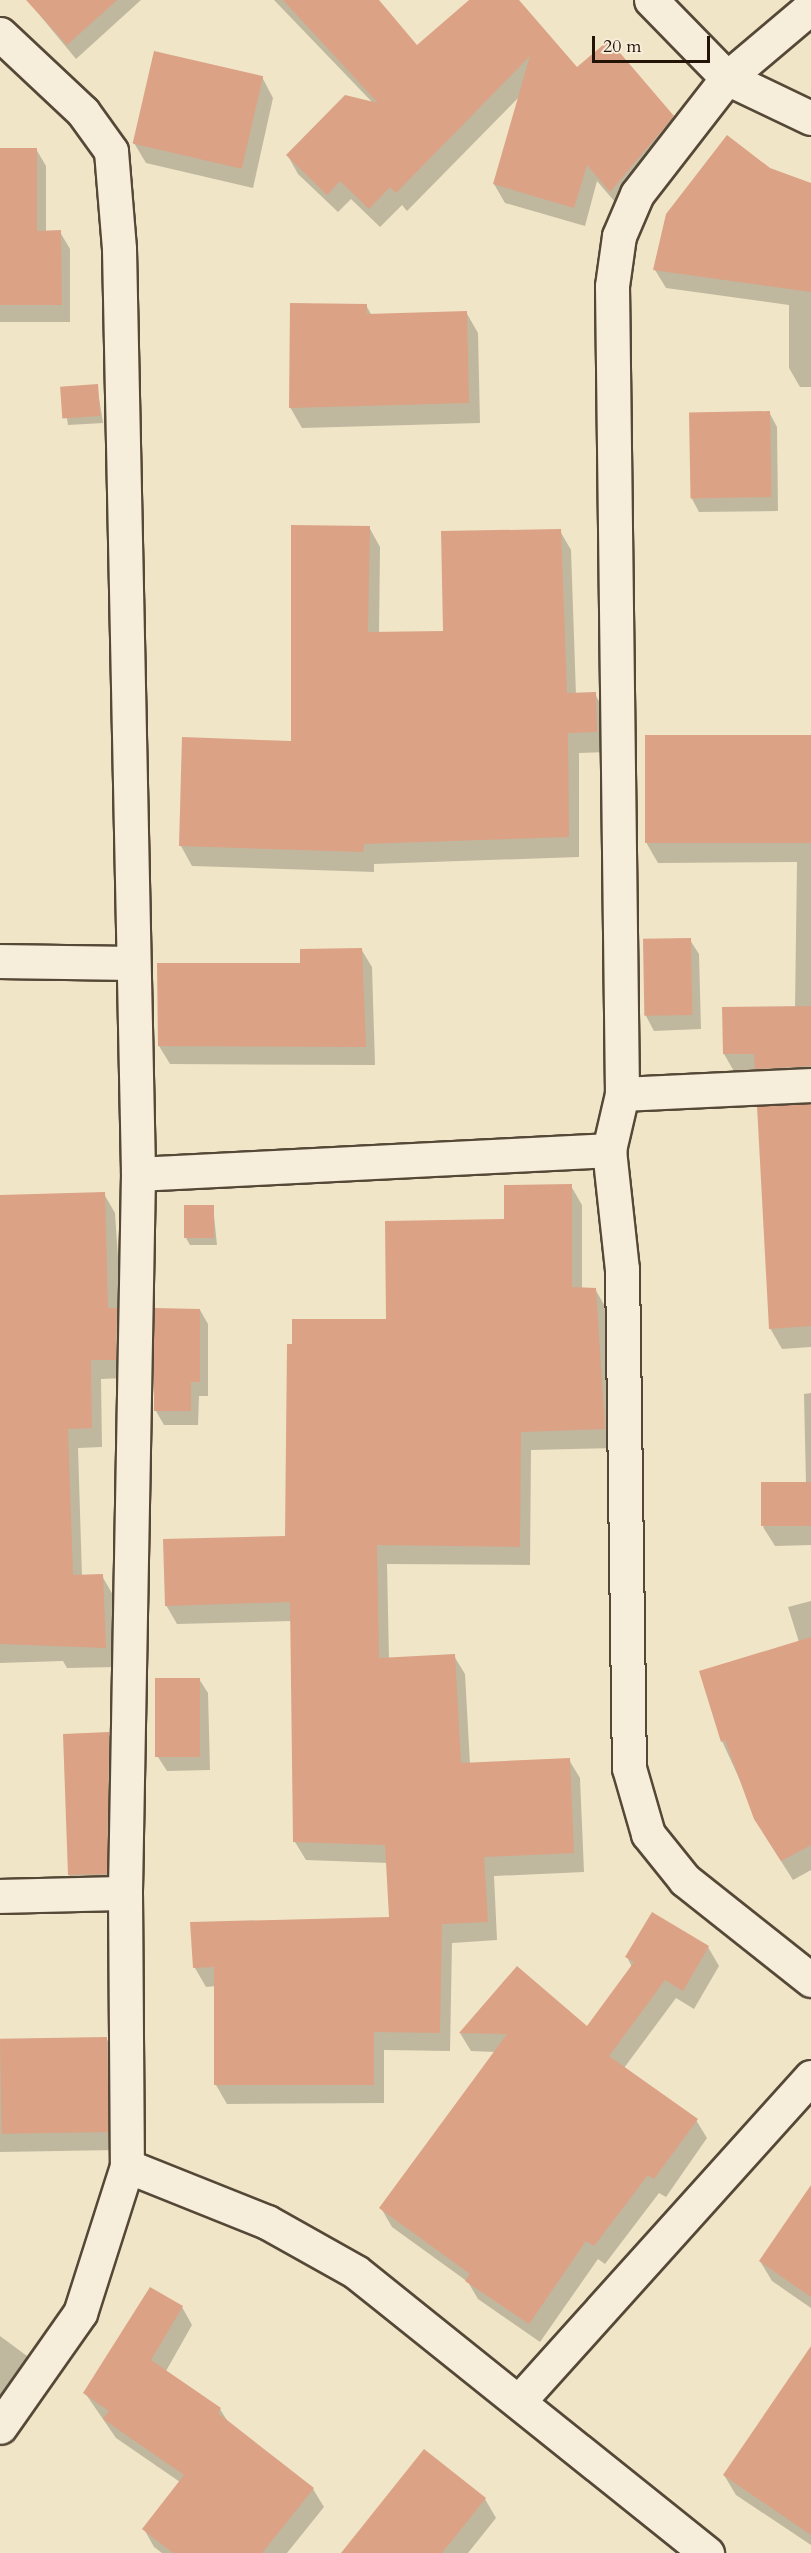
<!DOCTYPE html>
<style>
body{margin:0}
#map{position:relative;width:811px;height:2553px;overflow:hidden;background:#f1e5c7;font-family:Cardo,serif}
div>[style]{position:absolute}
.shadow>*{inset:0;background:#0003}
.building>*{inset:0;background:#dba286;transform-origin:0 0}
.roads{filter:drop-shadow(2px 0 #564837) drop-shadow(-2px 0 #564837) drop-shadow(0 2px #564837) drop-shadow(0 -2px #564837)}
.minor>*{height:33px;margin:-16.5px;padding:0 16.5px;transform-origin:16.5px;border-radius:16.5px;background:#f6eedb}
span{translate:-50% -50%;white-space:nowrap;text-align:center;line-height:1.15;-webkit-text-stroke:4.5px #f6eedb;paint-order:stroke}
.scale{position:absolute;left:592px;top:36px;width:118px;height:27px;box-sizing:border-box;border:3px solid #231407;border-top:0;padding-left:8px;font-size:18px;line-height:21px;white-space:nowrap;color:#231407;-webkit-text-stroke:4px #f6eedb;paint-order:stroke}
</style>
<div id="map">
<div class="shadow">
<i style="clip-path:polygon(141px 0,76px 59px,28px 1px,30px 0)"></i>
<i style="clip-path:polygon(274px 0,377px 0,416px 47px,471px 0,517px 0,577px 69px,672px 117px,683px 136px,621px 209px,597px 181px,585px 226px,505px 203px,494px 184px,520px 96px,407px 211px,402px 205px,380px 227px,351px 199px,338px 212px,298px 174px,288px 156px,373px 103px)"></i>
<i style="clip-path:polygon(262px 77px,273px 98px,253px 188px,146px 163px,134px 143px)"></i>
<i style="clip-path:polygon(0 149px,36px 149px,46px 166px,46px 232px,60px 232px,70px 249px,70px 322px,0 322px)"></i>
<i style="clip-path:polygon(769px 169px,811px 184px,811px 387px,800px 387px,789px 368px,789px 305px,666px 288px,655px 270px)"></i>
<i style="clip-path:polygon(366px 305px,372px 316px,466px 312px,478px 333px,480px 423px,302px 428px,290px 407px)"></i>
<i style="clip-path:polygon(97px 386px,103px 423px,68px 425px,62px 387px)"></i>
<i style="clip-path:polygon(769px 412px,777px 427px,778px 511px,699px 512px,691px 497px)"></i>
<i style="clip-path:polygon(369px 527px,380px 547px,379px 634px,445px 632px,560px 531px,571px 550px,576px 695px,595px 694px,606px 714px,608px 752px,579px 753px,579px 857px,374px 864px,374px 872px,192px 866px,181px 846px,293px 742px)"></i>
<i style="clip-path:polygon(811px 736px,811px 1085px,735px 1073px,724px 1054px,795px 1008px,797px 862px,658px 863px,647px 844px,646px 739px)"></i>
<i style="clip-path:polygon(690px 940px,699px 954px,701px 1029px,654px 1031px,646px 1016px)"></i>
<i style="clip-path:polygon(361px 949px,372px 967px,375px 1065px,170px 1064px,159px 1046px)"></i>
<i style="clip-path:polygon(811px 1106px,811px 1347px,782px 1349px,770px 1328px)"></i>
<i style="clip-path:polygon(571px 1186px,582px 1205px,582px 1289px,595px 1289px,606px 1308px,615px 1448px,531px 1450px,530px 1565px,387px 1564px,389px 1659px,454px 1656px,465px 1674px,470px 1764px,569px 1760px,580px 1778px,584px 1872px,494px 1876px,497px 1940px,452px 1943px,450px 2051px,384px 2050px,384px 2103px,227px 2104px,216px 2085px,216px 1986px,206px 1987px,195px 1968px,192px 1923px,391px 1918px,388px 1863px,306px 1860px,295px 1842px,292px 1621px,177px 1624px,166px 1605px,286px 1537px,388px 1320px,506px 1220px)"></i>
<i style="clip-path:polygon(104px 1194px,115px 1213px,126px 1378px,101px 1379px,102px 1447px,78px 1448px,82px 1576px,102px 1576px,113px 1595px,116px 1667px,67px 1668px,63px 1661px,0 1663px,0 1196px)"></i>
<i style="clip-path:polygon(213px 1206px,217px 1245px,190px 1245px,186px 1238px)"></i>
<i style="clip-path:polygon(156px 1310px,200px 1310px,208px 1324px,208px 1396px,199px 1396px,198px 1425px,164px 1425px,156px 1411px)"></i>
<i style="clip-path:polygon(811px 1393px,811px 1545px,775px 1546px,763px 1527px,806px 1484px,804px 1394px)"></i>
<i style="clip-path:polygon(811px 1601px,811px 1870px,793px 1880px,767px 1839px,722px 1741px,799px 1642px,788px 1607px)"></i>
<i style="clip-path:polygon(199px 1679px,208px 1693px,210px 1770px,167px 1771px,158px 1757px)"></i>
<i style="clip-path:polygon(108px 1734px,117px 1748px,114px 1888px,78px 1889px,69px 1875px,65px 1735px)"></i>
<i style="clip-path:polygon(708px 1947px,719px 1966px,694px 2009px,676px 1998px,624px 2068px,696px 2120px,707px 2138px,666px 2197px,659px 2193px,605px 2264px,598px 2259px,540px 2342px,478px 2299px,468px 2282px,392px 2227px,381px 2208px,496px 2052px,471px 2051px,460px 2033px,517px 1968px,587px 2028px,632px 1967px,627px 1957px)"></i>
<i style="clip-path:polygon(106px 2038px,117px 2056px,118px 2150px,0 2152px,0 2042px)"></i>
<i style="clip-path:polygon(811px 2188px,811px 2308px,772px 2281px,760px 2261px)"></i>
<i style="clip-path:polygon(182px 2307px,192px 2325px,166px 2371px,220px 2409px,228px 2422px,313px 2489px,324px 2507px,287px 2553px,162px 2553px,154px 2547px,144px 2529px,180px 2482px,116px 2438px,85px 2393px)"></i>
<i style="clip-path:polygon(0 2336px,27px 2356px,36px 2372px,0 2423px)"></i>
<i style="clip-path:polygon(811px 2348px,811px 2545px,736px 2495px,724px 2475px)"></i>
<i style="clip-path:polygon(485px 2499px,496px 2518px,468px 2553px,343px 2553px)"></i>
</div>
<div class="building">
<i style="clip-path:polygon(26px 0,117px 0,67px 45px)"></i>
<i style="clip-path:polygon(283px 0,379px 0,417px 45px,469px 0,519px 0,577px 67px,609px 40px,674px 116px,610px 192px,587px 165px,574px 208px,493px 184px,530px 56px,396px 193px,390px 187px,369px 209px,340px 181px,327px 195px,286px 155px,345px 95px,378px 103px)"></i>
<i style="left:154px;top:51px;width:112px;height:95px;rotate:13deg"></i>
<i style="clip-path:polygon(727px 135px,770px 168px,811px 183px,811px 292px,653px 270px,666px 214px)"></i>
<i style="clip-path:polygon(0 148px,37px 148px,37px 231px,61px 230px,62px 305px,0 305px)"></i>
<i style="clip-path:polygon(290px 303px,367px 304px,367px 314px,467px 311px,469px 403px,289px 408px)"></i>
<i style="left:98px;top:384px;width:32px;height:38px;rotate:86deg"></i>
<i style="left:770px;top:411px;width:86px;height:81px;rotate:89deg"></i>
<i style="clip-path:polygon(291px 525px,370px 526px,368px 632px,443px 631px,441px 531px,561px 529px,567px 693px,596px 692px,597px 732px,568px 733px,569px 837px,364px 844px,363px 852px,179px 846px,182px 737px,291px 741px)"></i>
<i style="left:811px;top:735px;width:108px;height:166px;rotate:90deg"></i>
<i style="left:691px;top:938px;width:77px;height:48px;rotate:89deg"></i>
<i style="clip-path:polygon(362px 948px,366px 1047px,158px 1046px,157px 963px,300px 963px,300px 949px)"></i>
<i style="clip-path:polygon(811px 1006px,811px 1066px,755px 1069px,754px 1054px,723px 1054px,722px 1007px)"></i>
<i style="clip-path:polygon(811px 1104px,811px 1326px,769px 1329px,757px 1106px)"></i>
<i style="clip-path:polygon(572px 1184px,572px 1287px,596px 1288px,605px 1429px,521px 1432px,520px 1547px,377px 1545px,379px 1658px,455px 1654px,461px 1763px,570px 1758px,574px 1853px,484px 1857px,488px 1922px,442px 1924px,440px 2033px,374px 2032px,374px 2085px,214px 2085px,214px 1967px,193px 1968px,190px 1922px,389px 1917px,385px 1845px,293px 1842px,290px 1602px,165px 1606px,163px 1539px,285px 1536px,287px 1344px,292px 1344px,292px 1319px,386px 1319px,385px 1221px,504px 1219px,504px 1185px)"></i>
<i style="clip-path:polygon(105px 1192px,108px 1308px,117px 1308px,116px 1360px,91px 1360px,92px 1428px,68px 1429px,73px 1575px,103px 1574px,106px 1648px,0 1644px,0 1195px)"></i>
<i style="left:184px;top:1205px;width:30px;height:33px"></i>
<i style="clip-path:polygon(154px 1308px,200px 1309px,200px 1382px,191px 1382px,191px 1411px,154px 1411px)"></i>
<i style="left:811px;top:1482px;width:44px;height:50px;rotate:90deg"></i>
<i style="clip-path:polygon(811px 1637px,811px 1845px,781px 1861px,754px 1819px,725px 1740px,721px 1742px,699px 1671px)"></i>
<i style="left:155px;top:1678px;width:45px;height:79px"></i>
<i style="clip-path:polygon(109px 1732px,107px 1874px,68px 1875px,63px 1734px)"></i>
<i style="clip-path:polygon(652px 1912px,709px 1946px,683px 1991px,665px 1980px,609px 2056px,698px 2119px,654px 2179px,648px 2175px,594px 2246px,586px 2241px,529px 2324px,465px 2281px,470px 2274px,379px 2208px,507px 2034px,459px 2033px,517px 1966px,587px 2026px,634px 1962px,625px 1957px)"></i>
<i style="left:107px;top:2037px;width:95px;height:107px;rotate:89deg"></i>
<i style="clip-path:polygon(811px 2185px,811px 2297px,759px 2261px)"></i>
<i style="clip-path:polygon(150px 2287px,183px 2306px,151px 2360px,221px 2408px,218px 2413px,314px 2488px,262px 2553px,173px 2553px,142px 2529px,184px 2475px,103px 2419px,109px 2411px,83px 2393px)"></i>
<i style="clip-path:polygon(811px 2346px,811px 2535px,723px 2475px)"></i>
<i style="clip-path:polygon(424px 2449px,486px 2498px,442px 2553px,341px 2553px)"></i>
</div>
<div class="roads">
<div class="minor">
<i style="left:651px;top:0;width:109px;rotate:45.7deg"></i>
<i style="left:727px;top:78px;width:93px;rotate:25.5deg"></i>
<i style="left:811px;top:7px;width:110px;rotate:139.8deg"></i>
<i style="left:727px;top:78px;width:147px;rotate:127.8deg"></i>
<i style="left:637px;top:194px;width:46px;rotate:113.2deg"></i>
<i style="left:619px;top:236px;width:50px;rotate:98deg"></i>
<i style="left:612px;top:286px;width:808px;rotate:89.29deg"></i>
<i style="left:622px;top:1094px;width:57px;rotate:103.1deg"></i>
<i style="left:609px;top:1150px;width:120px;rotate:83.8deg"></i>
<i style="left:622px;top:1269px;width:499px;rotate:89.2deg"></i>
<i style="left:629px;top:1768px;width:69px;rotate:73.9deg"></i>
<i style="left:648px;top:1834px;width:59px;rotate:51.2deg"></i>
<i style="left:685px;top:1880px;width:161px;rotate:38.4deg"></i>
<i style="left:0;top:34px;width:114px;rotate:43.2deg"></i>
<i style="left:83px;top:112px;width:48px;rotate:54.3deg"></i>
<i style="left:111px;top:151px;width:98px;rotate:85.3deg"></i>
<i style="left:119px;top:249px;width:925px;rotate:88.82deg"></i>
<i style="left:138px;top:1174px;width:719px;rotate:91.04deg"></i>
<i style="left:125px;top:1893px;width:273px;rotate:89.6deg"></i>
<i style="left:127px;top:2166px;width:154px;rotate:107.7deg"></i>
<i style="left:80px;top:2313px;width:139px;rotate:125.1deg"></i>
<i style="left:0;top:961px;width:133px;rotate:0.9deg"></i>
<i style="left:622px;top:1094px;width:189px;rotate:-2.7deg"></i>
<i style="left:138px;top:1174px;width:472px;rotate:-2.9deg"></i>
<i style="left:0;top:1896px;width:125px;rotate:-1.4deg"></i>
<i style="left:127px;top:2166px;width:151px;rotate:21.8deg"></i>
<i style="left:267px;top:2222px;width:102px;rotate:29.3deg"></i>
<i style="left:356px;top:2272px;width:450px;rotate:38.7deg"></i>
<i style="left:519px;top:2401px;width:436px;rotate:-48deg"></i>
</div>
</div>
<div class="scale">20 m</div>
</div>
